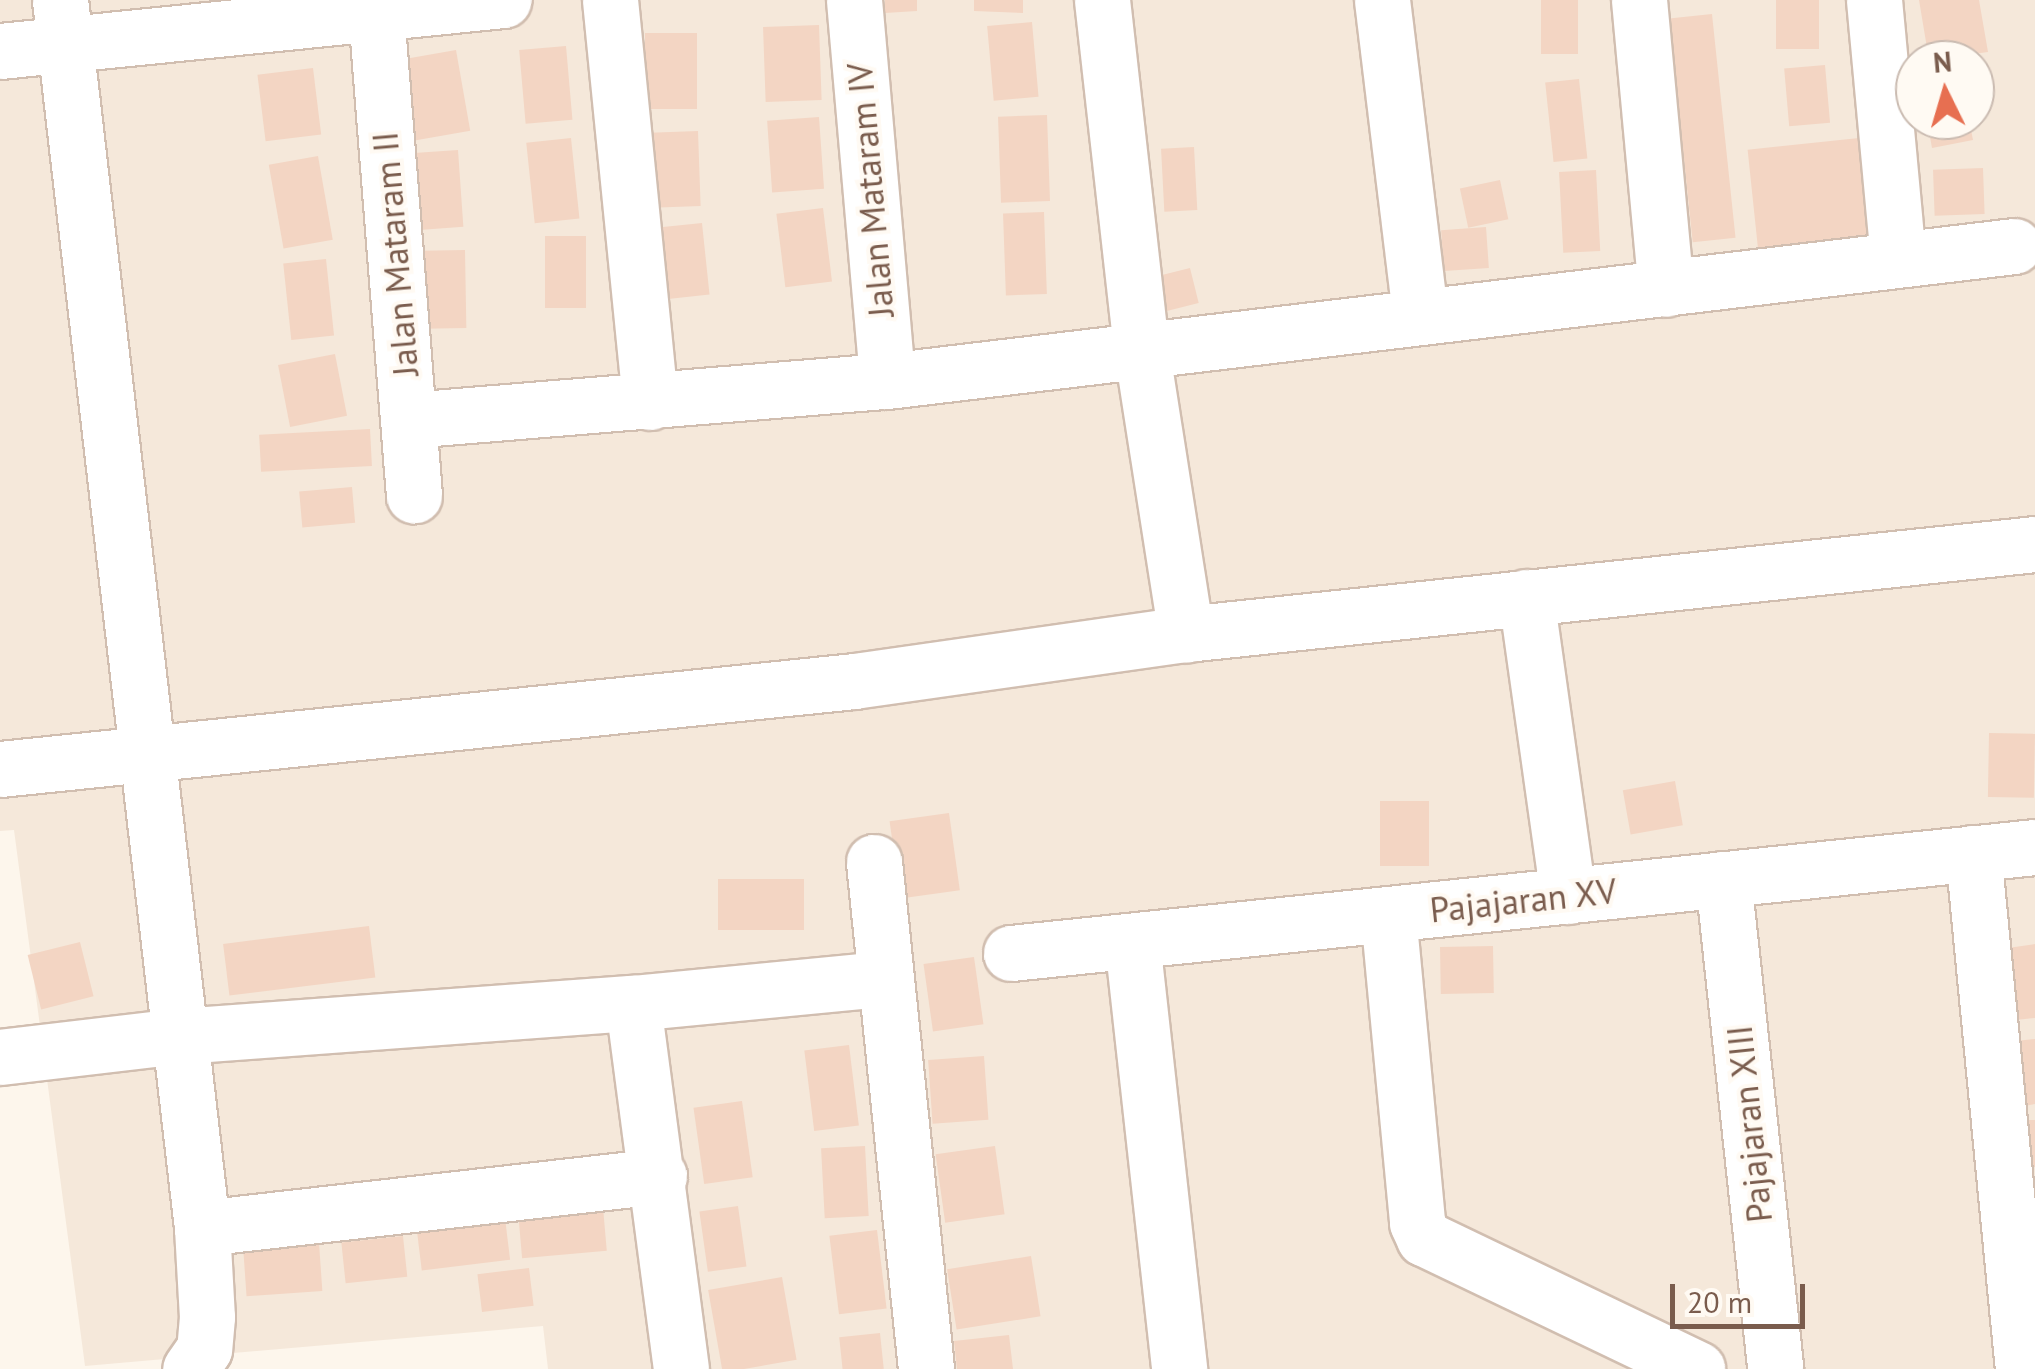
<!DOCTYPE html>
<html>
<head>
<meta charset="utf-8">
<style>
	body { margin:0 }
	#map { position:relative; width:2035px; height:1369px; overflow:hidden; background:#fdf6ec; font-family:"PT Sans",sans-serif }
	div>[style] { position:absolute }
	.residential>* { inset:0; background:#f5e8da }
	.building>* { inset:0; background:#f3d5c3; transform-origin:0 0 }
	.roads { filter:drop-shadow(2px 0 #d1beb0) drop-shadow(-2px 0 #d1beb0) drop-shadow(0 2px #d1beb0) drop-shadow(0 -2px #d1beb0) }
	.minor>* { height:55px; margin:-27.5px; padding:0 27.5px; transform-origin:27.5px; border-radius:27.5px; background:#fff }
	span { translate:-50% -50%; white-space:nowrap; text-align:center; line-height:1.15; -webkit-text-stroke:8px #fffaf3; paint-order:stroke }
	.street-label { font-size:35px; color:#7a5c4d }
	.north { position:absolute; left:1895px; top:40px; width:100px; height:100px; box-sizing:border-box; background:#fffaf3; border:2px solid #cabbb1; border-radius:50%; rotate:355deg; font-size:28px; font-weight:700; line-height:40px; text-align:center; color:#7a5c4d }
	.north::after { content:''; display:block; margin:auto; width:35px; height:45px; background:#e76f51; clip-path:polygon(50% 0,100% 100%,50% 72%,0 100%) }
	.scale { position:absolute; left:1670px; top:1284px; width:135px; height:45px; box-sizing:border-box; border:5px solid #7a5c4d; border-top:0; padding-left:12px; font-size:30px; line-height:35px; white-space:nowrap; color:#7a5c4d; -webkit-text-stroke:8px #fffaf3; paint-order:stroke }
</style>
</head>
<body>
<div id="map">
	<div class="residential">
		<div style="clip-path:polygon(evenodd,0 0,2035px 0,2035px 1369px,548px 1369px,543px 1326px,85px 1366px,14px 830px,0 831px,0 0,1915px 60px,1975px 60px,1975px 120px,1915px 120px,1915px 60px)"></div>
	</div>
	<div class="building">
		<div style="clip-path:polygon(885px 0,917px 0,917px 11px,885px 13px)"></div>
		<div style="clip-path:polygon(974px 0,1023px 0,1023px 13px,974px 11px)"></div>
		<div style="left:1541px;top:0;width:37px;height:54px"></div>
		<div style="left:1776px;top:0;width:43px;height:49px"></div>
		<div style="clip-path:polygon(1919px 0,1979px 0,1988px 52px,1929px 60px)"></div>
		<div style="left:1712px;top:14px;width:225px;height:43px;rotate:84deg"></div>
		<div style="left:1032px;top:22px;width:75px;height:45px;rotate:85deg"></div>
		<div style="left:819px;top:25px;width:75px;height:56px;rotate:88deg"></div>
		<div style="left:697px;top:33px;width:76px;height:52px;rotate:90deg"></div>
		<div style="left:566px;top:46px;width:74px;height:47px;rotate:85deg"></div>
		<div style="left:456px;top:50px;width:82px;height:55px;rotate:80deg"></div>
		<div style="left:1825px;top:65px;width:58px;height:41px;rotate:85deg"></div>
		<div style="left:313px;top:68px;width:67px;height:56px;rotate:83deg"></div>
		<div style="left:1579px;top:79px;width:80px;height:34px;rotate:84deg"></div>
		<div style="left:1047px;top:115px;width:86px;height:49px;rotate:88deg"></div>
		<div style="left:819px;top:117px;width:72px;height:52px;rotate:86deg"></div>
		<div style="clip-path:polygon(1927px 120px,1969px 120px,1973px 140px,1932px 148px)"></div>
		<div style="left:698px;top:131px;width:75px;height:48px;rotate:88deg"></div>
		<div style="left:571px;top:138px;width:81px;height:45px;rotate:84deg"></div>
		<div style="left:1859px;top:138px;width:101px;height:112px;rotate:84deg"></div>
		<div style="left:1194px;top:147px;width:63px;height:33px;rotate:87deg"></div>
		<div style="left:458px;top:150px;width:77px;height:44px;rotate:86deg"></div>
		<div style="left:318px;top:156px;width:85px;height:50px;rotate:80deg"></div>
		<div style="left:1983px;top:168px;width:46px;height:50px;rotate:88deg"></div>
		<div style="left:1596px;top:170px;width:81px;height:37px;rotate:87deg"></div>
		<div style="left:1500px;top:180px;width:40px;height:41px;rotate:78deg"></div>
		<div style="left:823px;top:208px;width:74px;height:47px;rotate:83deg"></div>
		<div style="left:1044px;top:212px;width:82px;height:41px;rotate:88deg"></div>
		<div style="left:702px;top:223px;width:72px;height:44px;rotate:84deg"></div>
		<div style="left:1486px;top:227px;width:41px;height:45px;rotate:86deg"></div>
		<div style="left:545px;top:236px;width:41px;height:72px"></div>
		<div style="left:465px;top:250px;width:78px;height:43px;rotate:89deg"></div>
		<div style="left:326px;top:259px;width:77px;height:43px;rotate:84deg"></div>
		<div style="left:1190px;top:268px;width:36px;height:35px;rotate:76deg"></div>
		<div style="left:335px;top:354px;width:63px;height:58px;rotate:79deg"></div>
		<div style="left:370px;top:429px;width:37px;height:111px;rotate:87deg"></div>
		<div style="left:352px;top:487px;width:36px;height:53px;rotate:85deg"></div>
		<div style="left:1989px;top:733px;width:46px;height:64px;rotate:1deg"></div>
		<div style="left:1675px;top:781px;width:45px;height:53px;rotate:80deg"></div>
		<div style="left:1380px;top:801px;width:49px;height:65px"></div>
		<div style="left:949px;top:813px;width:78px;height:60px;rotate:82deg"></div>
		<div style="left:718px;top:879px;width:86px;height:51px"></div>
		<div style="left:369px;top:926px;width:52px;height:147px;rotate:83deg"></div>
		<div style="left:80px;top:942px;width:56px;height:54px;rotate:76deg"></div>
		<div style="clip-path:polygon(2035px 944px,2035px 1018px,2016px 1020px,2008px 948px)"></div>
		<div style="left:1493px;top:946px;width:47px;height:53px;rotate:89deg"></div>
		<div style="left:974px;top:957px;width:68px;height:51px;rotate:82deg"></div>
		<div style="clip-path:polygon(2035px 1039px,2035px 1104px,2024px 1106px,2016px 1041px)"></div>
		<div style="left:849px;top:1045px;width:81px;height:45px;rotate:83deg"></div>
		<div style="left:984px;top:1056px;width:64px;height:56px;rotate:86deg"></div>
		<div style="left:742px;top:1101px;width:77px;height:49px;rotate:82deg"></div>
		<div style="left:2035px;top:1120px;width:47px;height:26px;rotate:90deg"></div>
		<div style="left:865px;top:1146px;width:70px;height:44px;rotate:87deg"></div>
		<div style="left:995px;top:1146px;width:69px;height:60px;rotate:82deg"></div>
		<div style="left:602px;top:1196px;width:55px;height:85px;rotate:85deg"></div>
		<div style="left:738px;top:1206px;width:61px;height:39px;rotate:82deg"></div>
		<div style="left:505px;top:1218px;width:42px;height:89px;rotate:83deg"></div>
		<div style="left:877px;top:1230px;width:79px;height:48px;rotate:83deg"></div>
		<div style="left:403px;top:1236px;width:41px;height:62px;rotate:84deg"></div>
		<div style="left:319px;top:1243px;width:48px;height:76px;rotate:86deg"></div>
		<div style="left:1031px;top:1256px;width:61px;height:85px;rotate:81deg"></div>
		<div style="left:529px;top:1268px;width:38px;height:52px;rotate:83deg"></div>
		<div style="left:782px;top:1277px;width:84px;height:75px;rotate:80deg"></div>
		<div style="left:880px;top:1333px;width:36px;height:41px;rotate:84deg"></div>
		<div style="clip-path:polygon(1009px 1335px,1013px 1369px,957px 1369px,954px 1341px)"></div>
	</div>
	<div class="roads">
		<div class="minor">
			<div style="left:60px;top:0;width:1236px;rotate:83.4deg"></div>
			<div style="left:202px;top:1228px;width:89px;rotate:86.8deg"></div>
			<div style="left:207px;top:1317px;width:32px;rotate:95deg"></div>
			<div style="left:204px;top:1349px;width:24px;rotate:125deg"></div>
			<div style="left:375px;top:0;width:497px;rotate:85.5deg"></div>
			<div style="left:610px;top:0;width:404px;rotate:84.3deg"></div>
			<div style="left:854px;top:0;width:382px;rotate:85deg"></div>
			<div style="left:1102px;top:0;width:349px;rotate:83.6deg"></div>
			<div style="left:1141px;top:347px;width:291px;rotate:81.1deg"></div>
			<div style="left:1382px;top:0;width:318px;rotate:83.1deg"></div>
			<div style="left:1639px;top:0;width:290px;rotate:84.7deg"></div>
			<div style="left:1874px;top:0;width:259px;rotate:84.7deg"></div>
			<div style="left:0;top:51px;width:506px;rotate:-5.79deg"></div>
			<div style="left:409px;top:420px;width:480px;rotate:-4.7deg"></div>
			<div style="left:887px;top:381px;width:1135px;rotate:-6.83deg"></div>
			<div style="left:1526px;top:597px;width:302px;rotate:82deg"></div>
			<div style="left:0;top:769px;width:859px;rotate:-5.88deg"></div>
			<div style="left:854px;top:681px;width:335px;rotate:-8.1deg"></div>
			<div style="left:1186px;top:634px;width:854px;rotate:-6.05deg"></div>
			<div style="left:1973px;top:853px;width:518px;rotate:84.47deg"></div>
			<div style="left:874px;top:862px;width:510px;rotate:84.14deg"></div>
			<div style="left:1723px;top:879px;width:493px;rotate:83.9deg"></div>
			<div style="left:1388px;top:914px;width:310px;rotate:84.6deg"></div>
			<div style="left:1417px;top:1223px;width:17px;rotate:65deg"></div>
			<div style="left:1424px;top:1238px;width:303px;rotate:25.6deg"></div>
			<div style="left:1132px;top:941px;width:431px;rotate:83.7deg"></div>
			<div style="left:1011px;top:953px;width:1029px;rotate:-5.91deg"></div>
			<div style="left:0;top:1057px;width:181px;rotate:-6.7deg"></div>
			<div style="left:180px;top:1036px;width:454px;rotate:-4.2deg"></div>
			<div style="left:202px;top:1228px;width:460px;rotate:-6.5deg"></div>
			<div style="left:681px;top:1369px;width:369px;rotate:-97.5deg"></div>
			<div style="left:633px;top:1003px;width:252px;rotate:-5.5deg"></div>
		</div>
	</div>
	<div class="street-label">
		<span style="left:870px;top:190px;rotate:-95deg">Jalan Mataram IV</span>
		<span style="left:395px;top:254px;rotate:-95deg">Jalan Mataram II</span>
		<span style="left:1523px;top:900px;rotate:-6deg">Pajajaran XV</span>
		<span style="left:1749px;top:1124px;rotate:-96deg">Pajajaran XIII</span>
	</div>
	<div class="north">N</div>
	<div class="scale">20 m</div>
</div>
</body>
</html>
